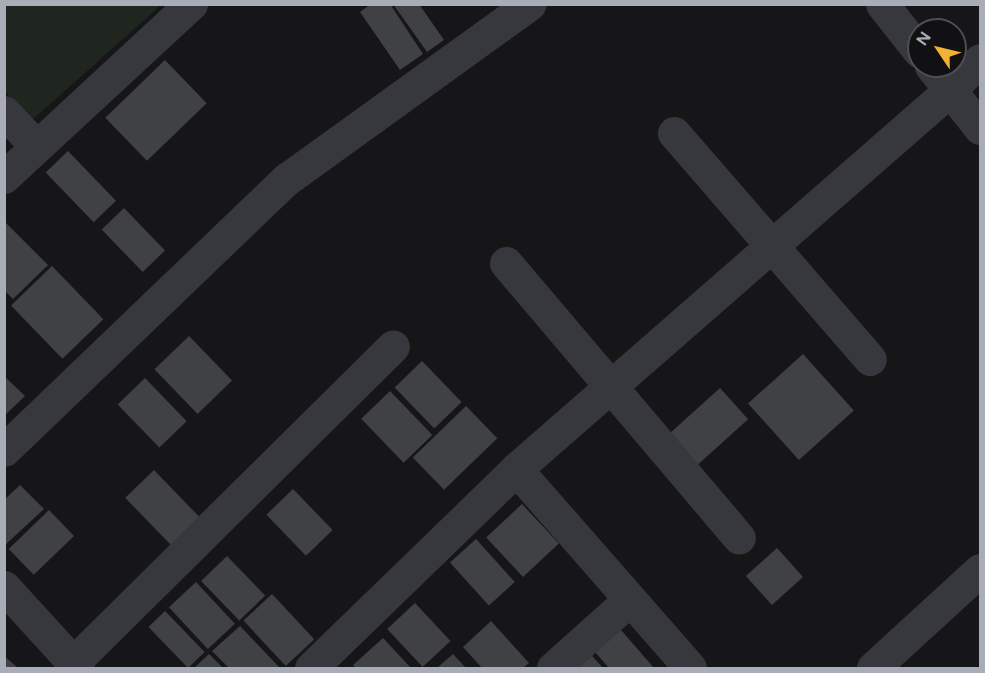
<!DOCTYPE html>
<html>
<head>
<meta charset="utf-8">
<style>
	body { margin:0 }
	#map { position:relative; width:985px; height:673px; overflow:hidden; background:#161618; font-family:Figtree,sans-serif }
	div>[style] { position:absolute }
	.green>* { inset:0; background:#1e261f }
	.building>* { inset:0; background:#404145; transform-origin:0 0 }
	.minor>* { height:33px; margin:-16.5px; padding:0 16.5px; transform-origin:16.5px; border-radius:16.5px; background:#37383d }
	span { translate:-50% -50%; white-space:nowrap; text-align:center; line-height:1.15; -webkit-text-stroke:4.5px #111113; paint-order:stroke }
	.frame { position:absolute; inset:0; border:6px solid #a8adb8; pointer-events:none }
	.north { position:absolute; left:907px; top:18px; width:60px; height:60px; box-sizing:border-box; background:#111113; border:2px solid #4d4f55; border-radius:50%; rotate:305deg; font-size:16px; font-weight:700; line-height:24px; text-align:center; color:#a8adb8 }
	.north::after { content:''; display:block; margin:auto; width:21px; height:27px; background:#f2b134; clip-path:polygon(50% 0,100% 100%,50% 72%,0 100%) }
</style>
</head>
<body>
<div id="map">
	<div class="green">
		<div style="clip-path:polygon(4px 5px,161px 5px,30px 122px,5px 91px)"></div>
	</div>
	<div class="building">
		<div style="clip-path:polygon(371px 4px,390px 4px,423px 54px,400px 70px,360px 12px)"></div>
		<div style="clip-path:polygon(393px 4px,419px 4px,444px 40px,427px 52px)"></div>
		<div style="left:165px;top:60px;width:60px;height:83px;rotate:46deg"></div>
		<div style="left:68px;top:151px;width:69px;height:31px;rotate:46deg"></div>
		<div style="left:124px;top:208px;width:59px;height:31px;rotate:46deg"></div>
		<div style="clip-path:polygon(4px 221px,48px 265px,13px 299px,4px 290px)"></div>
		<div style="left:52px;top:266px;width:74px;height:57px;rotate:46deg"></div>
		<div style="left:189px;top:336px;width:62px;height:48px;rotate:46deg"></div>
		<div style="left:803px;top:354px;width:76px;height:74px;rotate:48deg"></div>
		<div style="left:422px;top:361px;width:57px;height:38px;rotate:46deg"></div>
		<div style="clip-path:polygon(4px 376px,25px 396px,4px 416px)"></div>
		<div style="left:145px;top:378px;width:60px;height:38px;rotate:46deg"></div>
		<div style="left:720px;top:388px;width:42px;height:69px;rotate:48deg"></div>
		<div style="left:390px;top:391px;width:61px;height:40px;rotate:46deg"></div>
		<div style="left:466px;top:406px;width:45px;height:74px;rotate:46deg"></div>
		<div style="left:154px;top:470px;width:71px;height:40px;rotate:46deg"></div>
		<div style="clip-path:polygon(20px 485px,44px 509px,4px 546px,4px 500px)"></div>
		<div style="left:293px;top:489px;width:57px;height:37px;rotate:46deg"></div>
		<div style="left:522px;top:504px;width:54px;height:49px;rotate:47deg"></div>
		<div style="left:49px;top:510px;width:36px;height:56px;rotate:46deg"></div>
		<div style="left:476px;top:539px;width:58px;height:35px;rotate:48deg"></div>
		<div style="left:777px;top:548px;width:39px;height:42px;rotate:48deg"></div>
		<div style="left:227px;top:556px;width:55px;height:36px;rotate:46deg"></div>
		<div style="left:196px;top:582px;width:57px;height:37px;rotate:47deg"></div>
		<div style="left:272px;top:594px;width:62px;height:39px;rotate:47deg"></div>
		<div style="left:415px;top:603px;width:52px;height:38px;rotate:47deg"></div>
		<div style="left:165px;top:611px;width:57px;height:23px;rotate:46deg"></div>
		<div style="clip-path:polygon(491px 621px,529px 663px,523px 668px,482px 668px,463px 647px)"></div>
		<div style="clip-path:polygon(240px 626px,280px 668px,229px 668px,212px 651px)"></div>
		<div style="clip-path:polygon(621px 630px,654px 668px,609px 668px,595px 652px)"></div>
		<div style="clip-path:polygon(383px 638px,411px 668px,356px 668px,353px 665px)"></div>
		<div style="clip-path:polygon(209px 654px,223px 668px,194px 668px)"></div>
		<div style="clip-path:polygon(453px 654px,466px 668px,437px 668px)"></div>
		<div style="clip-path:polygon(4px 656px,18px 668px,4px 668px)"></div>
		<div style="clip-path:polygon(592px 656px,603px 668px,578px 668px)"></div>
	</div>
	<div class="minor">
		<div style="left:882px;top:4px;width:60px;rotate:51.8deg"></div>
		<div style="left:931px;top:66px;width:79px;rotate:51.7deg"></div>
		<div style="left:4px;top:112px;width:47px;rotate:46.7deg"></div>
		<div style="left:674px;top:133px;width:299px;rotate:49.1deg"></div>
		<div style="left:4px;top:177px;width:255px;rotate:-42.8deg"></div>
		<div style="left:506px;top:263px;width:360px;rotate:49.7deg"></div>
		<div style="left:4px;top:450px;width:392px;rotate:-43.8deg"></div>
		<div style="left:287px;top:179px;width:299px;rotate:-35.8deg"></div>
		<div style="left:516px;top:469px;width:264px;rotate:48.8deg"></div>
		<div style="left:4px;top:587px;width:110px;rotate:47.6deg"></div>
		<div style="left:73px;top:663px;width:450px;rotate:-44.7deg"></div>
		<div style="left:311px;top:668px;width:286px;rotate:-44.1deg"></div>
		<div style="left:516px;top:469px;width:576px;rotate:-41.13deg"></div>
		<div style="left:950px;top:90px;width:42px;rotate:-45deg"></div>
		<div style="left:553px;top:668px;width:102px;rotate:-41.8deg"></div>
		<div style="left:873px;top:668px;width:145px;rotate:-42.5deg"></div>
	</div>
	<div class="frame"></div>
	<div class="north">N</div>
</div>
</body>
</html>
